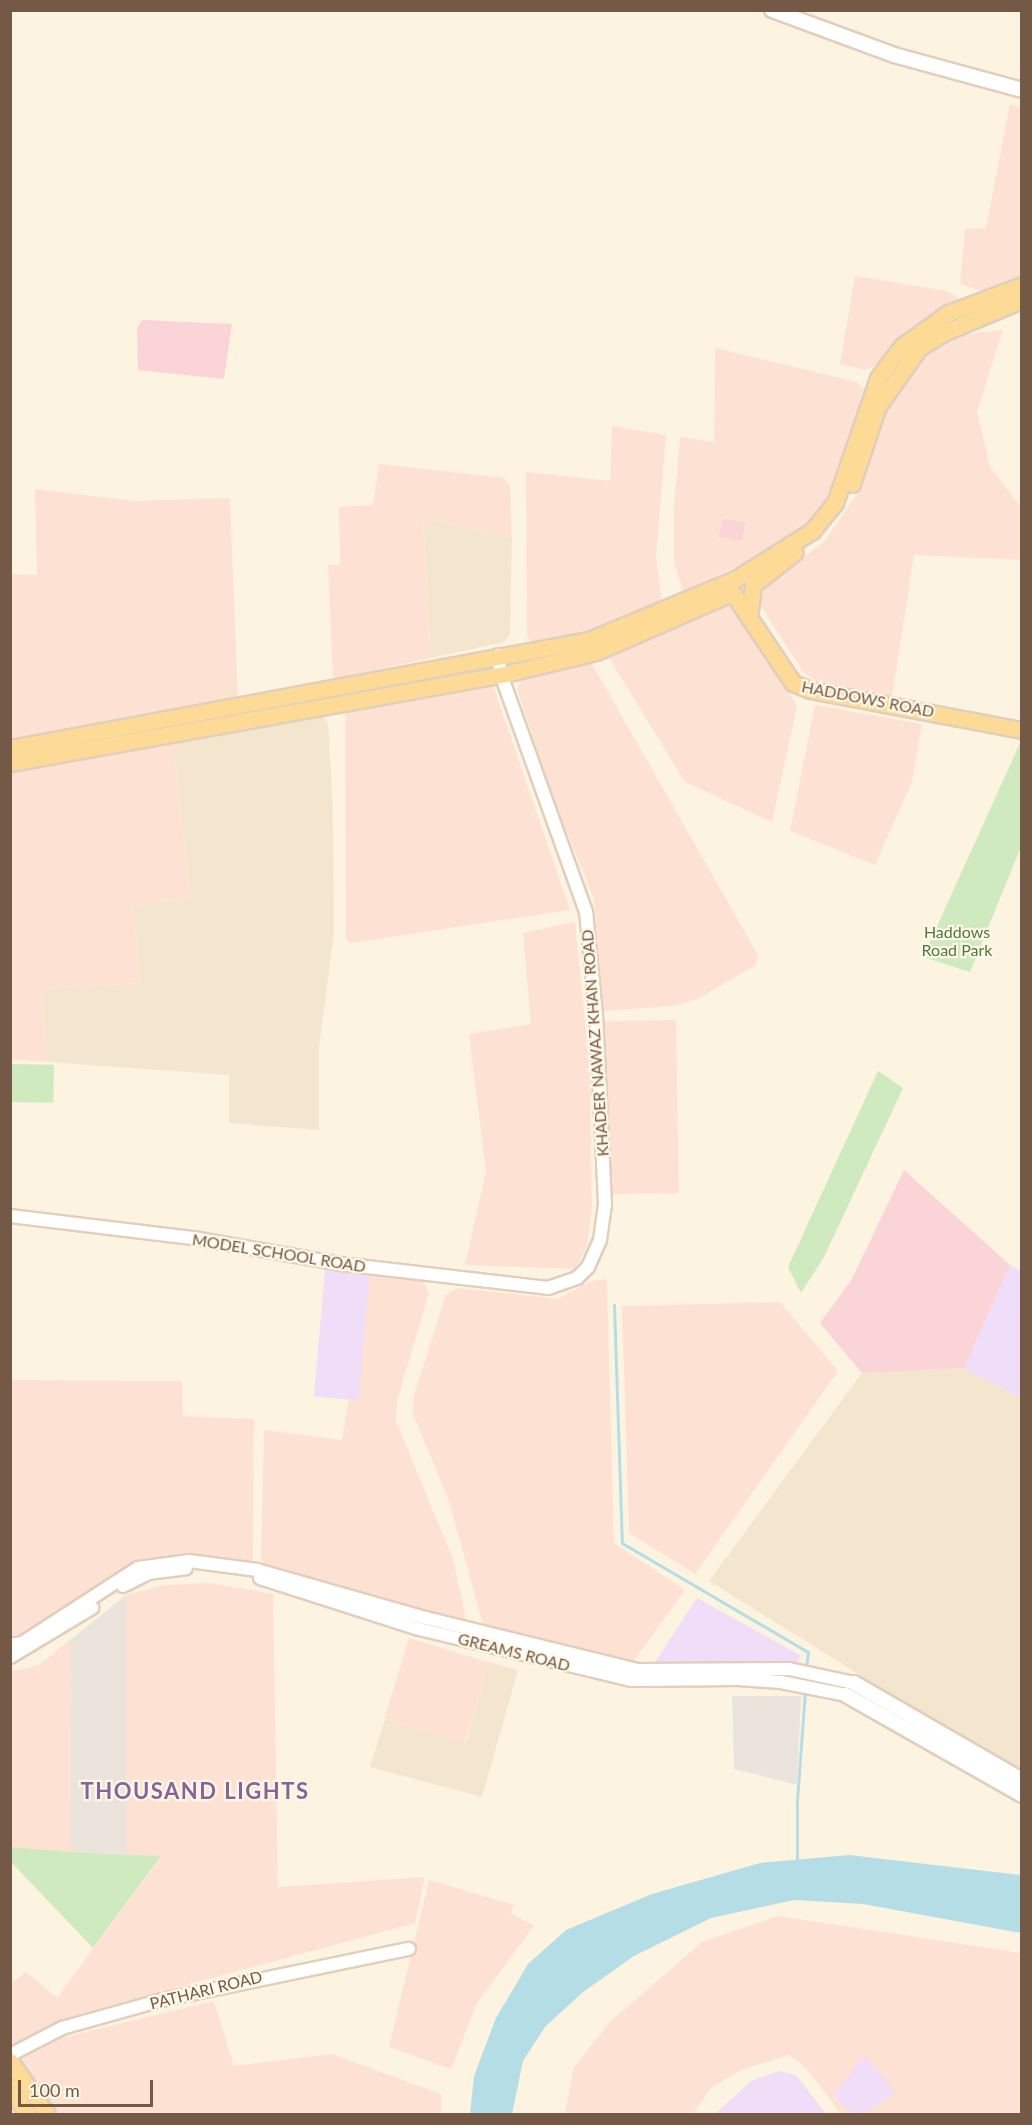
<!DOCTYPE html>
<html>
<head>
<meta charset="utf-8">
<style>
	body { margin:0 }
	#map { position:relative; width:1032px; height:2125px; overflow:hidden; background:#fdf3e1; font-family:Lato,sans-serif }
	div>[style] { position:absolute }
	.residential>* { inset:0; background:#f4e5cf }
	.commercial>* { inset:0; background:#fde2d4; transform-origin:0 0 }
	.industrial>* { inset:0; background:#ebe4dc }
	.education>* { inset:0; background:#f0def9; transform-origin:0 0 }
	.medical>* { inset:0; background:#fbd4d7 }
	.green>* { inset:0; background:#cfeabf; transform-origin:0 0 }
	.water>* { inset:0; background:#b5dde6 }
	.stream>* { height:3px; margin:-1.5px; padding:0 1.5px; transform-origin:1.5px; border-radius:1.5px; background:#b5dde6 }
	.roads { filter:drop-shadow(2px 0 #e1cfbd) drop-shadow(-2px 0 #e1cfbd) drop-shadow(0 2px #e1cfbd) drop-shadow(0 -2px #e1cfbd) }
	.tertiary>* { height:12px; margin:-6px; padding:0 6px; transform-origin:6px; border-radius:6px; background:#fff }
	.secondary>* { height:14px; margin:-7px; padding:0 7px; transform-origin:7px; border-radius:7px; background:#fff }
	.primary>* { height:15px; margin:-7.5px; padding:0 7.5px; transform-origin:7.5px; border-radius:7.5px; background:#fddb97 }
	span { translate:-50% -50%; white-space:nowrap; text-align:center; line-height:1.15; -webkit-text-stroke:4.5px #fff7e7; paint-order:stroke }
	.street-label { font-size:16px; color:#745947 }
	.park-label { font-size:16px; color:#4e7a3f }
	.district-label { font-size:22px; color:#886398; font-weight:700; letter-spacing:1.5px }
	.frame { position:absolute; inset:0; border:12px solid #745947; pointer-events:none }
	.scale { position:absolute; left:18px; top:2080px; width:135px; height:27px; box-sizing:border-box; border:3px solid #745947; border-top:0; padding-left:8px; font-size:18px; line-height:21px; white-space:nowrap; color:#745947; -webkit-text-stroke:4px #fff7e7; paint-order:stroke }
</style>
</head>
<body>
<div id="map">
	<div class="residential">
		<div style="clip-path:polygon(423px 518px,512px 538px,510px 635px,504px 642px,431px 658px)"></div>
		<div style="clip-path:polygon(323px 717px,328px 723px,333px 809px,334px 932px,319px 1047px,319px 1130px,229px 1123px,229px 1075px,48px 1062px,42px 989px,140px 983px,133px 905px,191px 898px,173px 742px)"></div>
		<div style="clip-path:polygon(964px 1368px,1021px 1398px,1021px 1775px,709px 1581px,862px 1373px)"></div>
		<div style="clip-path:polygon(489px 1662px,518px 1670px,482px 1797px,370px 1767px,385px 1719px,466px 1742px)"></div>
	</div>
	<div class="commercial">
		<div style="clip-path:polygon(1010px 104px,1021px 108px,1021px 278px,985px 292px,960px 284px,965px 229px,986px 228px)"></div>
		<div style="clip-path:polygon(855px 276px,947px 291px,957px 297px,954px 305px,933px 312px,880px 363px,866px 370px,840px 364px)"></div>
		<div style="clip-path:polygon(1003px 330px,977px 412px,990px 467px,1021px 507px,1021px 560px,914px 555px,892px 697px,819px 683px,804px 673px,759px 603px,763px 588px,824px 542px,859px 491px,881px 431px,893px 377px,921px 338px)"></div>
		<div style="clip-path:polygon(715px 348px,857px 382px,864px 389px,828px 497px,809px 525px,758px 557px,683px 591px,674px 562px,674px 507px,680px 437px,714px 442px)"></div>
		<div style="clip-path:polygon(612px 426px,666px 435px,656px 557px,662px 601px,590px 634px,533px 645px,527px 635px,526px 472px,610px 481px)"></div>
		<div style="clip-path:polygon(379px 464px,504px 478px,510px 485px,512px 538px,423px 518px,431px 658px,333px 679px,328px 565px,340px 565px,339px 507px,373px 505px)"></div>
		<div style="clip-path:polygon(35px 489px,134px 501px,230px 498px,238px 700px,11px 742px,11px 574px,37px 575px)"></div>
		<div style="clip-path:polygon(725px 604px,740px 612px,797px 706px,772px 822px,685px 782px,608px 656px)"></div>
		<div style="clip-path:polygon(583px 661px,591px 662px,758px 955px,756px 965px,697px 999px,673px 1006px,603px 1011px,594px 899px,552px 795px,517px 689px,521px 680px)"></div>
		<div style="clip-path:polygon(493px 685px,570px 910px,351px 943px,346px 938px,345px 710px)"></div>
		<div style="clip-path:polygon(815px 705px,922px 724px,912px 782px,875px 865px,790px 831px)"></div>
		<div style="clip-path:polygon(173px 742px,191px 898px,133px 905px,140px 983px,42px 989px,48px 1062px,11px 1059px,11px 770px)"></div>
		<div style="clip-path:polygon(575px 922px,590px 1070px,592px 1208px,587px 1246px,575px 1269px,465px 1265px,486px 1172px,469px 1034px,531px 1024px,523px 933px)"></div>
		<div style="left:676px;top:1020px;width:173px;height:72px;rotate:89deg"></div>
		<div style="clip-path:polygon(370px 1274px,424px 1281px,429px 1293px,397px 1401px,396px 1421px,453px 1559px,467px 1623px,465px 1633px,271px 1575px,261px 1558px,264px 1430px,342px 1440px)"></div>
		<div style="clip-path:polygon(607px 1279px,614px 1543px,685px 1590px,633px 1662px,620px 1667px,491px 1640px,485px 1632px,449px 1501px,413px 1414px,414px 1395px,446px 1295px,457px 1288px,558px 1299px,591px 1281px)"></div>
		<div style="clip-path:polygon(780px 1302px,838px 1371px,695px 1574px,629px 1533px,622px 1306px)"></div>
		<div style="clip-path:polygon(10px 1380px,182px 1381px,183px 1416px,254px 1419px,253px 1569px,143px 1564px,11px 1649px)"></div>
		<div style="clip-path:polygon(208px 1583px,273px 1594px,278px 1887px,425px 1877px,415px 1923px,76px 2015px,18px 2044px,11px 2043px,11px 1984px,26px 1972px,57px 1998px,161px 1857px,126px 1854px,126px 1595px,164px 1585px)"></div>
		<div style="left:409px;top:1638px;width:84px;height:84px;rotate:17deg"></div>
		<div style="clip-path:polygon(70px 1640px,71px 1852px,11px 1847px,10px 1672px,39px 1665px)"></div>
		<div style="clip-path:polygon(429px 1880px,514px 1905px,511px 1913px,534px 1926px,477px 2003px,451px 2069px,389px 2047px)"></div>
		<div style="clip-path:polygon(778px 1916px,1021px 1953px,1021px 2114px,841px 2114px,807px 2069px,789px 2055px,741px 2070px,711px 2088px,693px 2114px,565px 2114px,574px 2067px,611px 2021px,702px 1942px)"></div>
		<div style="clip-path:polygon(214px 2001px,234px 2066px,332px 2054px,441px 2094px,441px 2114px,56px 2114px,21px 2060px,44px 2042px)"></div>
	</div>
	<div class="industrial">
		<div style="clip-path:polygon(126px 1595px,126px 1854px,71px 1852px,70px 1640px)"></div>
		<div style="clip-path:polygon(732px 1696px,801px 1696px,797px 1785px,734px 1769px)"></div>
	</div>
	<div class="education">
		<div style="clip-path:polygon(1010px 1265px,1021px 1271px,1021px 1398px,964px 1368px)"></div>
		<div style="left:325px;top:1270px;width:45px;height:127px;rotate:5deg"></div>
		<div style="clip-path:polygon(697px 1598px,800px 1655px,798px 1667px,651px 1668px)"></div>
		<div style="clip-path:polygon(865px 2055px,896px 2093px,862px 2114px,853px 2114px,833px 2095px)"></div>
		<div style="clip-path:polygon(779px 2071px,796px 2075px,826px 2114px,716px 2113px,751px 2081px)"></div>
	</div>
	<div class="medical">
		<div style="clip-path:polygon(142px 320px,232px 324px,224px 379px,138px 370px,137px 328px)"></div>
		<div style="clip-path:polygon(724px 519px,745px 522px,742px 541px,718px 537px)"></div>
		<div style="clip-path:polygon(904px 1170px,1010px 1265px,964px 1368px,862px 1373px,820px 1323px,852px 1279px)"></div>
	</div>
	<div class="green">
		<div style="clip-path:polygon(1021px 741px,1021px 847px,970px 972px,923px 957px)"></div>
		<div style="left:11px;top:1064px;width:43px;height:38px;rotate:1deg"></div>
		<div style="clip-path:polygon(878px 1071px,903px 1088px,824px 1257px,801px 1293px,788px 1267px)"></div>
		<div style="clip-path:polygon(11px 1847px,71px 1852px,161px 1856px,93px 1948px,11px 1862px)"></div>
	</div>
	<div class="water">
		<div style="clip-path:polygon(849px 1855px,1021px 1875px,1021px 1933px,863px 1904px,794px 1900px,711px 1918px,634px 1956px,583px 1992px,545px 2027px,523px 2061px,512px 2114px,470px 2114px,474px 2076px,496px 2018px,528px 1964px,566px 1930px,652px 1894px,760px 1863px)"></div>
	</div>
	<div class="stream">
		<div style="left:614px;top:1305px;width:238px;rotate:88.1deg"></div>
		<div style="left:622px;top:1543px;width:216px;rotate:30.4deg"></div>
		<div style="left:808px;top:1652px;width:16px;rotate:97deg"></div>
		<div style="left:797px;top:1863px;width:63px;rotate:-90deg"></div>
		<div style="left:797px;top:1800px;width:110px;rotate:-85.8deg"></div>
	</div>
	<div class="roads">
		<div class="tertiary">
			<div style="left:10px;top:1216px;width:190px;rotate:6.9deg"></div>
			<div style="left:199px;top:1239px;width:144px;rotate:10deg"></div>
			<div style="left:341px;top:1264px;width:208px;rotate:6.6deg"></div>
			<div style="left:548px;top:1288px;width:31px;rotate:-19deg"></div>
			<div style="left:577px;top:1278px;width:16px;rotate:-45deg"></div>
			<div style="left:588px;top:1267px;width:30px;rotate:-66deg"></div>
			<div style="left:600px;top:1240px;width:36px;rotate:-82deg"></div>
			<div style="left:605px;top:1204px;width:189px;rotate:-92.7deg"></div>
			<div style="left:596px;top:1015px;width:103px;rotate:-95.5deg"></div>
			<div style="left:586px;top:912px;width:252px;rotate:-109.7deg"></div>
			<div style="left:501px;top:675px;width:20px;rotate:-99deg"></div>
			<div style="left:260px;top:1578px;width:167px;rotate:17.8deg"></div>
			<div style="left:419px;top:1629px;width:218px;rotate:13.5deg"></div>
			<div style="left:631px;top:1680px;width:107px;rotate:-0.5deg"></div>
			<div style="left:738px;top:1679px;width:43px;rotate:4deg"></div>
			<div style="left:781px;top:1682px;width:66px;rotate:11.3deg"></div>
			<div style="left:123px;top:1586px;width:28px;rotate:-27deg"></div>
			<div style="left:148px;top:1573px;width:38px;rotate:-7deg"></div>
			<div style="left:10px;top:1645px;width:12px;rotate:-9deg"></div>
			<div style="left:22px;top:1643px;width:138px;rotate:-32.9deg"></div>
			<div style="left:138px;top:1568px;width:51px;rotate:-7.8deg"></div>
			<div style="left:189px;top:1561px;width:69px;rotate:7.5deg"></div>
			<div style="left:257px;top:1570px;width:176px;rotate:15.9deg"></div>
			<div style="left:426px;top:1618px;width:218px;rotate:13.8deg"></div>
			<div style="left:638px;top:1670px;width:151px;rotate:-0.4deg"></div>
			<div style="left:789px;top:1669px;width:66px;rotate:12.2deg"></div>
			<div style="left:10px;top:1657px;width:96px;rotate:-30.9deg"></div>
			<div style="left:10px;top:2055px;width:59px;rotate:-27.4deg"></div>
			<div style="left:62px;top:2028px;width:104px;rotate:-15.6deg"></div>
			<div style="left:162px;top:2000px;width:252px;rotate:-11.7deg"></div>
		</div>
		<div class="secondary">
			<div style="left:772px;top:10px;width:130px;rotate:20.2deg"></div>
			<div style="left:894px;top:55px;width:133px;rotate:15.3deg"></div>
			<div style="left:854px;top:1683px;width:194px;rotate:30deg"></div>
			<div style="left:846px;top:1695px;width:202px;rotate:29.6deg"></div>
		</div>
		<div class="primary">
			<div style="left:852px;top:484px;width:82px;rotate:-71.6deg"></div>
			<div style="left:878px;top:406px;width:71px;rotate:-54.7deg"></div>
			<div style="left:919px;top:348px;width:28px;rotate:-32deg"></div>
			<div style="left:943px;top:333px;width:86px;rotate:-22.7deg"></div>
			<div style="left:728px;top:586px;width:117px;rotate:56.2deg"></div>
			<div style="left:793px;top:683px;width:18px;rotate:22deg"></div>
			<div style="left:810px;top:690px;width:216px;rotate:10.7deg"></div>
			<div style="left:749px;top:618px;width:33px;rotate:-83deg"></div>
			<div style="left:753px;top:585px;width:53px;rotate:-38.2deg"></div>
			<div style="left:10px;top:748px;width:589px;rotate:-10.57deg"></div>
			<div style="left:589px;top:640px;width:160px;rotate:-22.7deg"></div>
			<div style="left:737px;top:578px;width:89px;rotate:-32.1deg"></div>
			<div style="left:812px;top:531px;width:36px;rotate:-51deg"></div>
			<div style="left:835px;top:503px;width:132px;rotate:-71deg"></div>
			<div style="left:878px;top:378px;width:40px;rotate:-53deg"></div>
			<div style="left:902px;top:346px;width:57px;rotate:-35.7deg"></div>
			<div style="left:948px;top:313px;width:79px;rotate:-20.7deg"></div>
			<div style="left:10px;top:763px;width:499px;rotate:-10.2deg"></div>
			<div style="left:501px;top:675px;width:98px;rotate:-13.6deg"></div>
			<div style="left:596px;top:652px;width:148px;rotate:-23.5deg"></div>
			<div style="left:10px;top:2061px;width:65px;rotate:55.1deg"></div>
			<div style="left:10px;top:2087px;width:32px;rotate:58deg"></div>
		</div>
	</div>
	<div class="street-label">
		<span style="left:868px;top:699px;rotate:11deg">HADDOWS ROAD</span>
		<span style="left:595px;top:1043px;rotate:-94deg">KHADER NAWAZ KHAN ROAD</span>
		<span style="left:279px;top:1253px;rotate:9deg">MODEL SCHOOL ROAD</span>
		<span style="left:514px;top:1652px;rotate:14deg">GREAMS ROAD</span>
		<span style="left:206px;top:1990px;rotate:-14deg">PATHARI ROAD</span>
	</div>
	<div class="park-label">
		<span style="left:957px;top:941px">Haddows<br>Road Park</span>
	</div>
	<div class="district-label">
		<span style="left:195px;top:1791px">THOUSAND LIGHTS</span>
	</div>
	<div class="frame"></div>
	<div class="scale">100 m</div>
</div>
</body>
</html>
